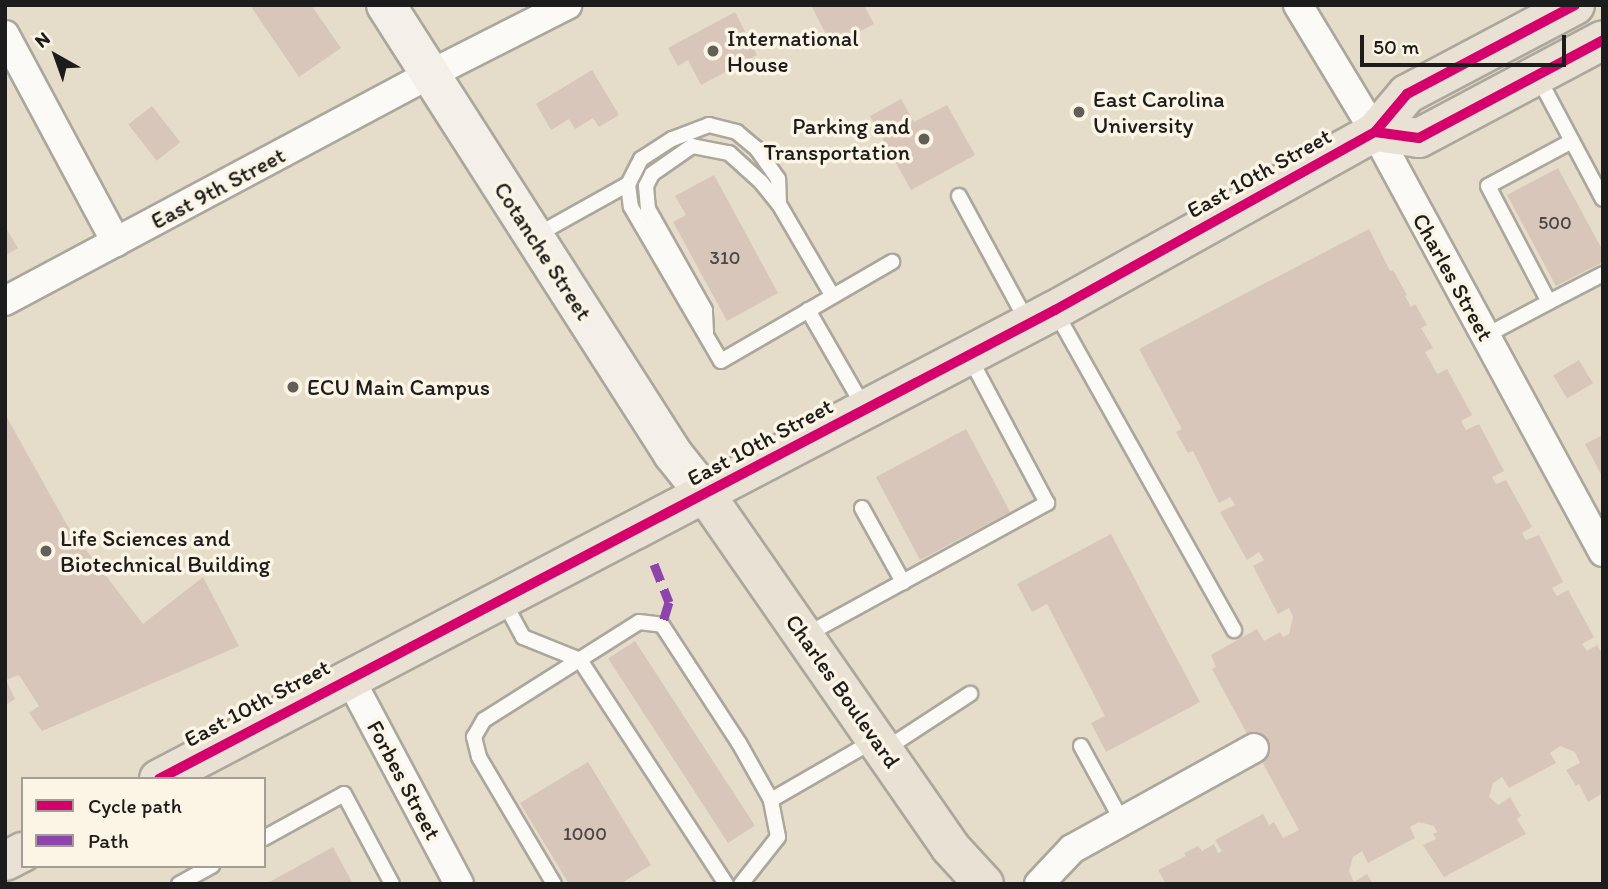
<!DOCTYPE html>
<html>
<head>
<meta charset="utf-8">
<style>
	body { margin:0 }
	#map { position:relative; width:1608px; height:889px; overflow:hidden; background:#e5dcca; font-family:Itim,sans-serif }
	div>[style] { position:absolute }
	.building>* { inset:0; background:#d9c6ba; transform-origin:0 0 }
	.roads { filter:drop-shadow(2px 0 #aca79c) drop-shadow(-2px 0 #aca79c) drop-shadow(0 2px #aca79c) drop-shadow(0 -2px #aca79c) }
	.lane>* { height:14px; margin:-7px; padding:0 7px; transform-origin:7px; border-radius:7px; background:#fbfaf7 }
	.street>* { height:28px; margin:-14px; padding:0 14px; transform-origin:14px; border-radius:14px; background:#fbfaf7 }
	.secondary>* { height:38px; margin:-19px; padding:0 19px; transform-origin:19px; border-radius:19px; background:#f4f0e9 }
	.primary>* { height:38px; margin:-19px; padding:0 19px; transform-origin:19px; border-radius:19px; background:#eae1d5 }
	.quiet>* { height:9px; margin-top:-4.5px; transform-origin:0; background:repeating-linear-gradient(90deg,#8e44ad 0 18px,transparent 0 27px) }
	.cycleway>* { height:10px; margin:-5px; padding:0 5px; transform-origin:5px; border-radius:5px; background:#d6006c }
	.dots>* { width:19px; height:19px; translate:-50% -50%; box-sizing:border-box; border:4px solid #fcf5e5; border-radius:50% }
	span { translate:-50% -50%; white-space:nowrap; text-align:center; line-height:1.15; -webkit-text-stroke:7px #fcf5e5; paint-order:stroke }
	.number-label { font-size:19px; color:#4b4644 }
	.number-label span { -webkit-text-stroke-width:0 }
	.poi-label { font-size:23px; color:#1c1c1c }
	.left { translate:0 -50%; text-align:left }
	.right { translate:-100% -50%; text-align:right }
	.street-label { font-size:23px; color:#1c1c1c }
	.frame { position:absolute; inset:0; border:7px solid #1c1c1c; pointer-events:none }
	.legend { position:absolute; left:21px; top:777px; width:245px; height:91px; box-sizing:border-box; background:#fcf5e5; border:2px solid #a29e95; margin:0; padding:9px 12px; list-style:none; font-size:21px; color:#1c1c1c }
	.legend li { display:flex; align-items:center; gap:14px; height:35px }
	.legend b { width:35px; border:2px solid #a29e95 }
	.north { position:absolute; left:21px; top:21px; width:70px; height:70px; -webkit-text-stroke:5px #fcf5e5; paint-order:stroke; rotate:320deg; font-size:19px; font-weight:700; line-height:28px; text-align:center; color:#1c1c1c }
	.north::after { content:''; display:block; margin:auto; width:24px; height:32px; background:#1c1c1c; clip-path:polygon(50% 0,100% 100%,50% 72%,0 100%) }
	.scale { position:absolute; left:1360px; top:35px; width:206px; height:32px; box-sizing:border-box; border:4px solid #1c1c1c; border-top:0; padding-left:9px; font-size:21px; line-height:24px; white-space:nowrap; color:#1c1c1c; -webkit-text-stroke:5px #fcf5e5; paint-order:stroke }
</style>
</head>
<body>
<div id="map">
	<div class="building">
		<div style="clip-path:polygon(250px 5px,311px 5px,341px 48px,299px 77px)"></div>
		<div style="clip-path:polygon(815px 5px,864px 5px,874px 24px,832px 46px,812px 7px)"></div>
		<div style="clip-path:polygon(735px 12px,757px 55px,701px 85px,688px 60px,678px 66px,668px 48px)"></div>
		<div style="clip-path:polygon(592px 70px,619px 115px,599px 127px,593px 118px,575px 129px,569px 119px,551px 130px,536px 104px)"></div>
		<div style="clip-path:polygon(901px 99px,914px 122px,947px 105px,975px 155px,911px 190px,870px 116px)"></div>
		<div style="left:152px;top:106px;width:46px;height:30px;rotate:52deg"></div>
		<div style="clip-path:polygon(1558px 168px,1603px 251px,1603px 262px,1556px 286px,1507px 195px)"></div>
		<div style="clip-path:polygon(714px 175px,778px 293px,727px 321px,673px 222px,686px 215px,675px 196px)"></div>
		<div style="clip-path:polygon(5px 227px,18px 248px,5px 256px)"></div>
		<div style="clip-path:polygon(1369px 229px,1390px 271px,1393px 270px,1407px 295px,1405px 296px,1411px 307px,1415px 304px,1427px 325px,1421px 328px,1433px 348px,1425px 352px,1437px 374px,1447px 369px,1472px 415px,1461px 421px,1466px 430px,1479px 424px,1504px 471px,1492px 477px,1496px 484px,1506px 480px,1532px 527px,1522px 533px,1526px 540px,1539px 535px,1563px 582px,1552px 588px,1557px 596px,1568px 590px,1594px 637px,1582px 644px,1587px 651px,1597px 645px,1603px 655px,1603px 793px,1588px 802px,1579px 784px,1576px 786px,1566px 770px,1580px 763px,1575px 752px,1560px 746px,1550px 753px,1556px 763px,1509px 788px,1502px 777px,1493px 783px,1489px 797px,1498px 805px,1510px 797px,1521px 816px,1517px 819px,1526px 834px,1444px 877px,1423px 845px,1436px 839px,1433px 834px,1437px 832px,1434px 826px,1419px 822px,1410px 827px,1415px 838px,1368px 863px,1362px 851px,1353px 857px,1349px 871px,1354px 882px,1367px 874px,1373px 884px,1166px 884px,1158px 870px,1186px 856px,1184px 853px,1198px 846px,1202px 851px,1214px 844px,1218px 853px,1222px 851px,1215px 840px,1263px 814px,1269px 825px,1274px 822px,1283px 838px,1299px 830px,1212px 669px,1216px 667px,1211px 655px,1257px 629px,1264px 641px,1280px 632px,1283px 637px,1289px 634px,1293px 617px,1289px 608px,1278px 614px,1253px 566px,1264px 560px,1259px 552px,1247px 560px,1220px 512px,1235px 505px,1230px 497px,1219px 503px,1193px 451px,1188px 453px,1176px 432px,1182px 429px,1139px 349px)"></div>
		<div style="left:1579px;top:360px;width:27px;height:30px;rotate:59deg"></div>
		<div style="clip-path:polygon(5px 414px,67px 525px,143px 624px,203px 577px,239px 646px,42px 731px,29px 713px,39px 706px,19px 675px,6px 680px,15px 699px,7px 704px,5px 701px)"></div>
		<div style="left:966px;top:429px;width:94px;height:102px;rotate:62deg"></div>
		<div style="clip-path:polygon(1603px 435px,1603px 478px,1585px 444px)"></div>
		<div style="clip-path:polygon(1111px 534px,1200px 702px,1106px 752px,1091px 723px,1105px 716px,1047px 604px,1032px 612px,1017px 584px)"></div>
		<div style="left:635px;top:641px;width:220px;height:32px;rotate:57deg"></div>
		<div style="clip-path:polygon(588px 762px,651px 865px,620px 884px,569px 884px,520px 803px)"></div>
		<div style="clip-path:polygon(333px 847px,353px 884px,266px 884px)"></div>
	</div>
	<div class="roads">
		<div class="lane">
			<div style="left:1538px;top:77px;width:138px;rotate:62deg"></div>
			<div style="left:1572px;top:141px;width:95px;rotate:151.8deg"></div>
			<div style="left:1488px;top:186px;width:131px;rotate:62.3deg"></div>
			<div style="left:1549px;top:302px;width:61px;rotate:-27.4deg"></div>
			<div style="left:959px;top:196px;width:142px;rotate:61.5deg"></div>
			<div style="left:779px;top:204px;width:25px;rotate:-92deg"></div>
			<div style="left:778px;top:179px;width:37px;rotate:-125deg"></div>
			<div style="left:757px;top:149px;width:26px;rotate:-140deg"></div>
			<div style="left:737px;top:132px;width:29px;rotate:-166deg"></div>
			<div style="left:709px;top:125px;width:40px;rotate:159deg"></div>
			<div style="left:672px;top:139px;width:37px;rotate:147deg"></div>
			<div style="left:641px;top:159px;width:28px;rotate:117deg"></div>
			<div style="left:628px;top:184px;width:23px;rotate:83deg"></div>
			<div style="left:631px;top:207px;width:178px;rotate:59.7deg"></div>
			<div style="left:721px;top:361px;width:198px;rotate:-30.1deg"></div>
			<div style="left:535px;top:236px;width:107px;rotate:-29.2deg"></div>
			<div style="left:808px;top:310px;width:114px;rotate:60.1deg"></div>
			<div style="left:1055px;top:311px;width:366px;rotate:60.7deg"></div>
			<div style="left:706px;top:332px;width:22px;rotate:-93deg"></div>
			<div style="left:705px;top:310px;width:116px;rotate:-119.4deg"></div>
			<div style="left:648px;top:209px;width:23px;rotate:-95deg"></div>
			<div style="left:646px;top:186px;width:13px;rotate:-63deg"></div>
			<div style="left:652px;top:174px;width:49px;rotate:-35deg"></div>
			<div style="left:692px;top:146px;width:38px;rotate:11deg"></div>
			<div style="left:729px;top:153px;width:43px;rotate:42.2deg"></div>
			<div style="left:761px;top:182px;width:28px;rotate:51deg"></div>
			<div style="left:779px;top:204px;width:105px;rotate:59.8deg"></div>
			<div style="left:1485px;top:336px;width:72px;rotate:-28deg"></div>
			<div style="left:862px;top:508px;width:85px;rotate:61deg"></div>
			<div style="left:503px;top:600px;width:42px;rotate:61.6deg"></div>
			<div style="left:523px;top:637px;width:61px;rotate:22deg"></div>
			<div style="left:580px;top:660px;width:267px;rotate:56.9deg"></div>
			<div style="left:806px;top:635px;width:275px;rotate:-28.7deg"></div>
			<div style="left:1047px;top:503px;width:166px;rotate:-118deg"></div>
			<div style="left:1081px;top:746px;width:85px;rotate:61.3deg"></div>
			<div style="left:884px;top:750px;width:103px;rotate:-33.1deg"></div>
			<div style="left:264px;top:838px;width:91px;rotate:-28.8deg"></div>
			<div style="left:344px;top:794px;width:102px;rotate:61.9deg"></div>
			<div style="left:179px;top:884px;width:38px;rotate:-29deg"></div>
			<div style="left:554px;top:884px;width:147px;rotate:-120.6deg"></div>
			<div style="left:479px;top:757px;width:21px;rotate:-104deg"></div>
			<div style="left:474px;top:737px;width:20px;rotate:-60deg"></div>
			<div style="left:484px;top:720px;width:183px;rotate:-32.3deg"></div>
			<div style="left:639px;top:622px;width:23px;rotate:7deg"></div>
			<div style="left:662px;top:625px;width:141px;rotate:56.9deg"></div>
			<div style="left:739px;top:743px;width:65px;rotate:60.7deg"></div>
			<div style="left:741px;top:884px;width:60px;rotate:-51.8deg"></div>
			<div style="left:778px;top:837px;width:38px;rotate:-101deg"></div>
			<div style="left:771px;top:800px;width:120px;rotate:-30deg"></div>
		</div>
		<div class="street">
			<div style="left:1298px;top:5px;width:149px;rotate:58.8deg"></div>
			<div style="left:1375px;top:132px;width:478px;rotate:61.5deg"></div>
			<div style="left:5px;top:35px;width:235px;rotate:61.8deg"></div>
			<div style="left:5px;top:301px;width:483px;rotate:-28.1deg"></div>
			<div style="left:431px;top:74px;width:153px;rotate:-26.9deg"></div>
			<div style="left:349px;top:677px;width:234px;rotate:62deg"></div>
			<div style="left:1039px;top:884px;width:48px;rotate:-46.7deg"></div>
			<div style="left:1072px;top:849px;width:208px;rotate:-29deg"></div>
		</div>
		<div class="secondary">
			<div style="left:386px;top:5px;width:533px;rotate:57.41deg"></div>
			<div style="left:673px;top:454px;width:51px;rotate:51.3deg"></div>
		</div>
		<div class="primary">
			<div style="left:1375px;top:132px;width:44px;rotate:7.8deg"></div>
			<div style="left:1419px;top:138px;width:208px;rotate:-28deg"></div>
			<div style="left:705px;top:494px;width:430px;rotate:55.2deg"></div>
			<div style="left:950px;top:847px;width:50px;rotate:47.4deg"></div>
			<div style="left:159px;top:779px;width:1011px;rotate:-27.63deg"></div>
			<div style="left:1055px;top:310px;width:366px;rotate:-29.1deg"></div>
			<div style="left:1375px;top:132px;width:50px;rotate:-49.9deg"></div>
			<div style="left:1407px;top:94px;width:190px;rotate:-27.9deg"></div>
			<div style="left:5px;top:861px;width:20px;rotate:-27deg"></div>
		</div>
	</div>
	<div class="quiet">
		<div style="left:654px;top:564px;width:41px;rotate:68.5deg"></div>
		<div style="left:669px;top:602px;width:24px;rotate:107deg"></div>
	</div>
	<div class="cycleway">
		<div style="left:1375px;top:132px;width:44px;rotate:7.8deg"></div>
		<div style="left:1419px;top:138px;width:208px;rotate:-28deg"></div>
		<div style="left:159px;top:779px;width:1011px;rotate:-27.63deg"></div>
		<div style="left:1055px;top:310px;width:366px;rotate:-29.1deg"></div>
		<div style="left:1375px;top:132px;width:50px;rotate:-49.9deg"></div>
		<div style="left:1407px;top:94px;width:190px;rotate:-27.9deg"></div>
	</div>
	<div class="dots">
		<div style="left:713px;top:51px;background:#625f59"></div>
		<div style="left:1079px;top:112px;background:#625f59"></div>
		<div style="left:924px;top:139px;background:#625f59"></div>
		<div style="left:293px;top:387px;background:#625f59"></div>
		<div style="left:46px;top:551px;background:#625f59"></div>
	</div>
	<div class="number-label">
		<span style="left:1555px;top:223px">500</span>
		<span style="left:725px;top:258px">310</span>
		<span style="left:585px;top:834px">1000</span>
	</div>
	<div class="poi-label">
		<span class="left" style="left:727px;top:51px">International<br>House</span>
		<span class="left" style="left:1093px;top:112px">East Carolina<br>University</span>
		<span class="right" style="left:910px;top:139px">Parking and<br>Transportation</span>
		<span class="left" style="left:307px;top:387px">ECU Main Campus</span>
		<span class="left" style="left:60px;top:551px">Life Sciences and<br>Biotechnical Building</span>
	</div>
	<div class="street-label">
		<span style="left:1259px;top:173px;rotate:-29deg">East 10th Street</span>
		<span style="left:218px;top:188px;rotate:-28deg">East 9th Street</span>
		<span style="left:543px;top:251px;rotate:57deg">Cotanche Street</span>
		<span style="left:1453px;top:277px;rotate:61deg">Charles Street</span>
		<span style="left:760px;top:442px;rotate:-28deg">East 10th Street</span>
		<span style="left:843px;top:691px;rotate:55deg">Charles Boulevard</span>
		<span style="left:257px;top:703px;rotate:-28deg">East 10th Street</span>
		<span style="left:404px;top:780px;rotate:62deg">Forbes Street</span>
	</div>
	<div class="frame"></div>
	<ul class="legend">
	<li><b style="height:9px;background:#d6006c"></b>Cycle path</li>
	<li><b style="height:9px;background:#8e44ad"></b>Path</li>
	</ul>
	<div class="north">N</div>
	<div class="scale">50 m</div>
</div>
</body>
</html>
